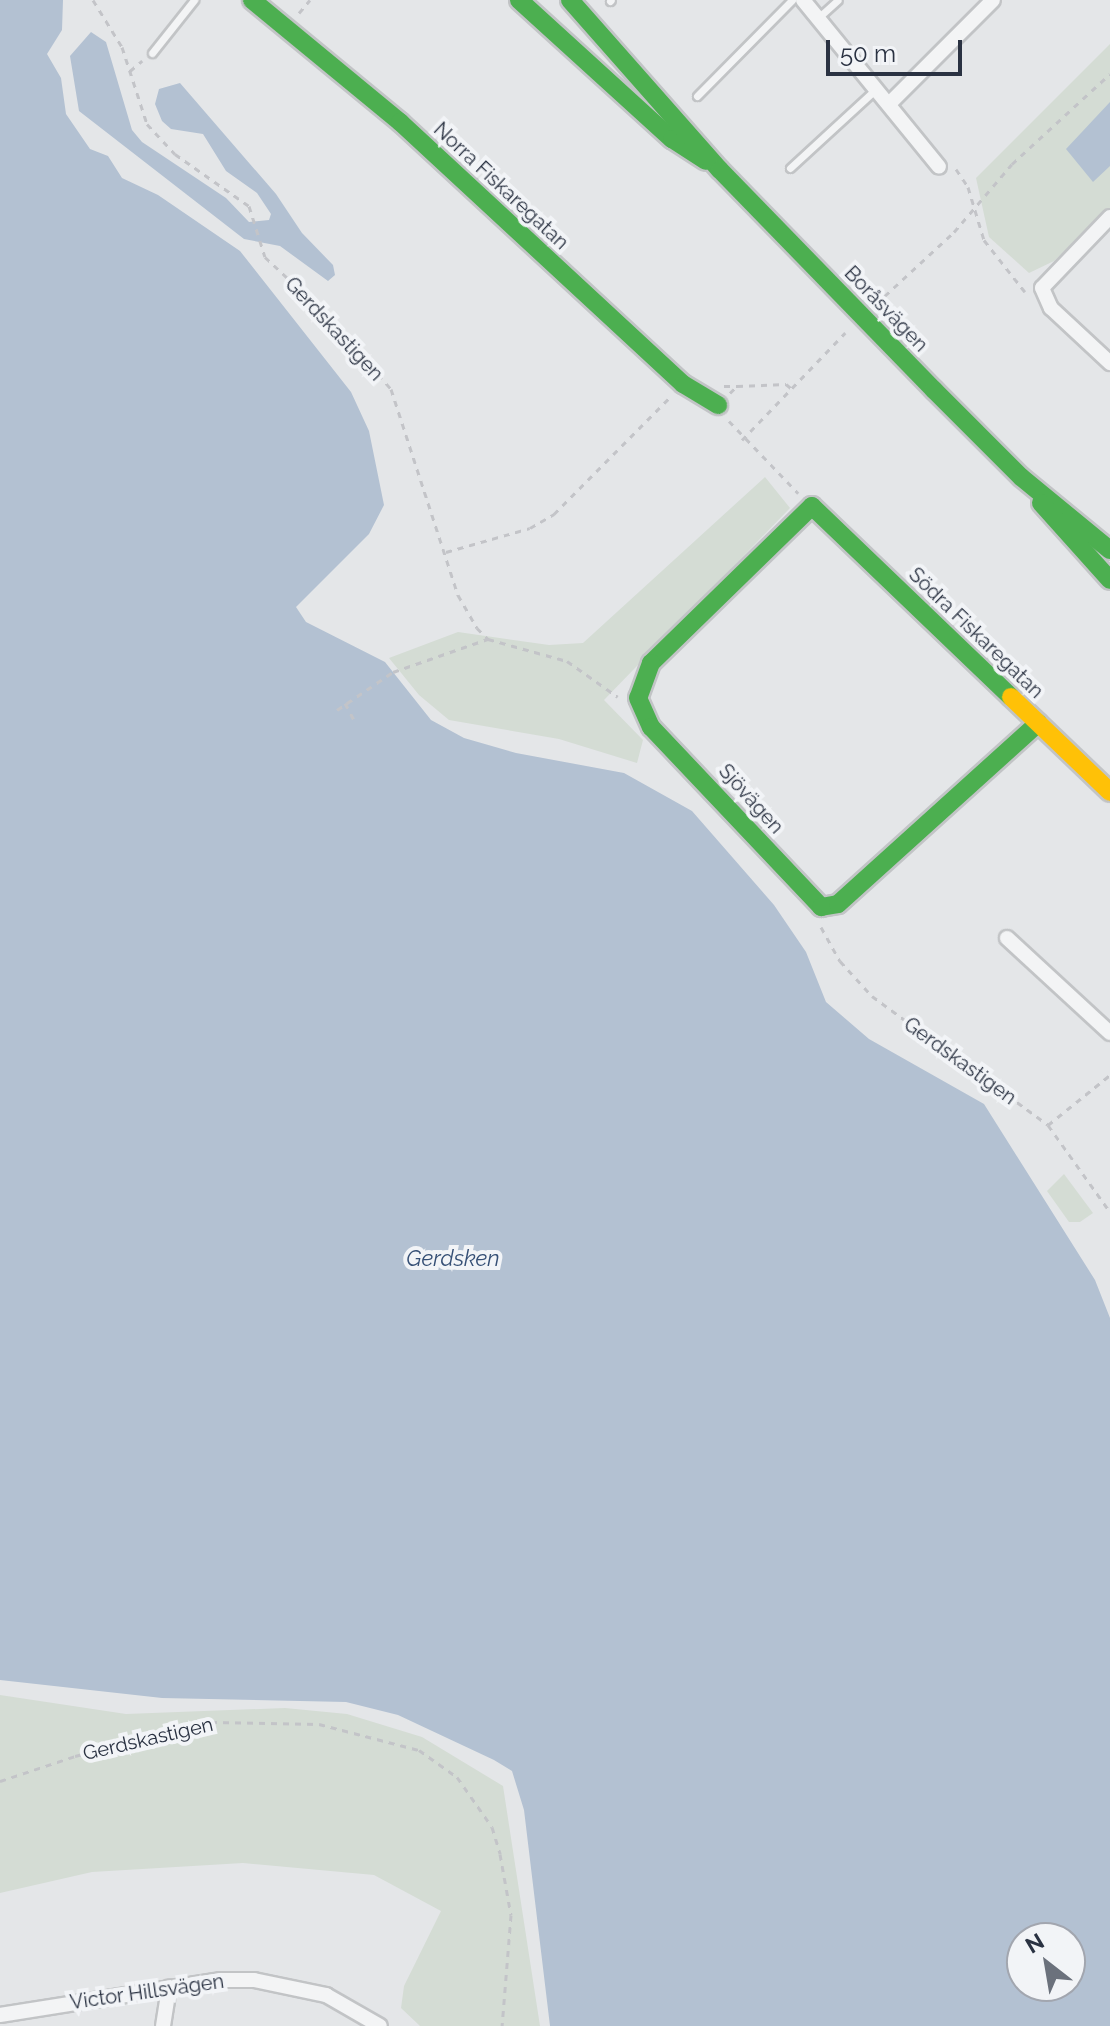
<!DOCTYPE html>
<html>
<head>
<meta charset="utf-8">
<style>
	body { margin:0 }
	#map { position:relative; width:1110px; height:2026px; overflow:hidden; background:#e4e6e8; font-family:Raleway,sans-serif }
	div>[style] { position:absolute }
	.green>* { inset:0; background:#d4dcd4 }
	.water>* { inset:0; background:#b3c1d2 }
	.path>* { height:3px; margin-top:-1.5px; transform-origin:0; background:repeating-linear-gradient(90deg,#c3c4c8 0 6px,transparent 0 12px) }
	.roads { filter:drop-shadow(2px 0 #c2c4c6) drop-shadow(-2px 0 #c2c4c6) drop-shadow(0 2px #c2c4c6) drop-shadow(0 -2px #c2c4c6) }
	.lane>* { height:7px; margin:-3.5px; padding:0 3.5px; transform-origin:3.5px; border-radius:3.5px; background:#f3f4f5 }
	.street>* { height:14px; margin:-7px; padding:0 7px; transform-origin:7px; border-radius:7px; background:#f3f4f5 }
	.fast>* { height:18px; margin:-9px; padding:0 9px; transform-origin:9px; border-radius:9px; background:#4caf50 }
	.slow>* { height:18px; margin:-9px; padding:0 9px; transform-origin:9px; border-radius:9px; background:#ffc107 }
	span { translate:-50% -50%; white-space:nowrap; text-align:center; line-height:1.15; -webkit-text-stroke:8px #f2f4f7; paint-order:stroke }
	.street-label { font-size:20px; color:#2a3242 }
	.water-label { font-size:22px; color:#354f75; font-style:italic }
	.north { position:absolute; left:1006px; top:1922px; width:80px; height:80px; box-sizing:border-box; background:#f2f4f7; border:2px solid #a2a6af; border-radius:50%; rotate:329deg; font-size:22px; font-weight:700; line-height:32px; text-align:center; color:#2a3242 }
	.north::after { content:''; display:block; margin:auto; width:28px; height:36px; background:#6b717c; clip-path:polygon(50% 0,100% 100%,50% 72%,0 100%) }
	.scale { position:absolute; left:826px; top:40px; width:136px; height:36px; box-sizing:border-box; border:4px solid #2a3242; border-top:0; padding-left:10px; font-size:24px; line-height:28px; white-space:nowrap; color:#2a3242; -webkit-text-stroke:6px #f2f4f7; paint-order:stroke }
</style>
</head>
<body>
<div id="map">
	<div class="green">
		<div style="clip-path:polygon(1110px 44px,1110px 208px,1054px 261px,1029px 273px,989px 237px,976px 178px)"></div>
		<div style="clip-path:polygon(765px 477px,790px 508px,604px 700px,643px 740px,637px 763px,559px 739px,449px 720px,419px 695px,389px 658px,458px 632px,549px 645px,583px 643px)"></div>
		<div style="clip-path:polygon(1064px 1174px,1093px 1213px,1080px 1222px,1069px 1222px,1047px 1191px)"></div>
		<div style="clip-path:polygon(0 1695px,126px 1714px,285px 1708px,347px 1714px,422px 1737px,503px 1786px,540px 2026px,420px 2026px,401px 2008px,404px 1986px,441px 1911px,374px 1875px,243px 1863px,92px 1872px,0 1893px)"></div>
	</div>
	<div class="water">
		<div style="clip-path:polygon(evenodd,0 0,63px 0,62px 30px,47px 54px,61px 78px,66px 114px,90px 149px,108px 156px,122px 178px,158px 195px,240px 251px,351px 392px,369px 431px,384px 505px,369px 534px,296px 607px,306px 622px,385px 662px,431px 720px,464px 738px,516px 753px,624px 773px,692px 811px,774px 905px,806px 952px,826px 1002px,869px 1039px,984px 1104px,1095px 1280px,1110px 1318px,1110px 2026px,550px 2026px,524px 1810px,512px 1771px,494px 1760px,398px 1715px,346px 1702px,162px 1698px,0 1680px,0 0,1022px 1938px,1070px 1938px,1070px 1986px,1022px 1986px,1022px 1938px)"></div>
		<div style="clip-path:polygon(91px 32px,106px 42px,132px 130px,142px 142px,226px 198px,249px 222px,269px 220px,271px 214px,257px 193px,226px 171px,203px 134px,171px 129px,162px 121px,155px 104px,159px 89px,180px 83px,276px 194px,302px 233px,333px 265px,335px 275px,328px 281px,280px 246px,244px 239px,79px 111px,70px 56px)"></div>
		<div style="clip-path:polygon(1110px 102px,1110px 166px,1093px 182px,1066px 149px)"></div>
	</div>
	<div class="path">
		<div style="left:93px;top:0;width:55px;rotate:58.3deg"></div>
		<div style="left:122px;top:47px;width:81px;rotate:72deg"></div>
		<div style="left:147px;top:124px;width:41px;rotate:47deg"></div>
		<div style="left:175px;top:154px;width:90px;rotate:35.1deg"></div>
		<div style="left:249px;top:206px;width:53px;rotate:72.6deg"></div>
		<div style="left:265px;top:257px;width:79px;rotate:43deg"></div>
		<div style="left:323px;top:311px;width:103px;rotate:48.9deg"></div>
		<div style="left:391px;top:389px;width:217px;rotate:72deg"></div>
		<div style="left:458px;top:595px;width:38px;rotate:60deg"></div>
		<div style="left:477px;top:628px;width:16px;rotate:45deg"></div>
		<div style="left:488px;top:639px;width:82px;rotate:15.6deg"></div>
		<div style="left:567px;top:661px;width:62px;rotate:35.2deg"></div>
		<div style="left:299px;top:13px;width:17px;rotate:-50deg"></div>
		<div style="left:130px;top:71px;width:16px;rotate:-40deg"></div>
		<div style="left:956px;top:169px;width:22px;rotate:56deg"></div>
		<div style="left:968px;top:187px;width:55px;rotate:73.2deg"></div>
		<div style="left:984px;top:240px;width:66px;rotate:51.7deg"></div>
		<div style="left:876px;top:304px;width:106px;rotate:-42.7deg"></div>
		<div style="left:954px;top:232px;width:89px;rotate:-49.5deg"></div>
		<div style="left:1012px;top:164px;width:133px;rotate:-42.6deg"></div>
		<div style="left:724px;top:386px;width:13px"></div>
		<div style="left:730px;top:393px;width:10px;rotate:-45deg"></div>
		<div style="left:737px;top:386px;width:49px;rotate:-2.3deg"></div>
		<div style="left:786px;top:384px;width:8px;rotate:40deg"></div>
		<div style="left:729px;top:421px;width:100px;rotate:46.2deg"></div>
		<div style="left:742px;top:440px;width:149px;rotate:-46.1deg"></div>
		<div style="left:446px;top:552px;width:87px;rotate:-15.9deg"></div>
		<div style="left:530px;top:528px;width:28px;rotate:-30deg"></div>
		<div style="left:554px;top:514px;width:165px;rotate:-45.2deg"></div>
		<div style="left:345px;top:703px;width:19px;rotate:62deg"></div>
		<div style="left:337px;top:710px;width:68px;rotate:-34.2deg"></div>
		<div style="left:393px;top:672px;width:101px;rotate:-19.2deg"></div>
		<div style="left:821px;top:927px;width:39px;rotate:61deg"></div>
		<div style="left:840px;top:961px;width:47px;rotate:47.6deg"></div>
		<div style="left:872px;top:996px;width:218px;rotate:36.2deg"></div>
		<div style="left:1048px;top:1125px;width:107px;rotate:54.5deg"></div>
		<div style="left:1048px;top:1125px;width:80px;rotate:-38.9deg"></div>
		<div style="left:0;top:1781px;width:79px;rotate:-18.4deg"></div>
		<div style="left:75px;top:1756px;width:140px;rotate:-14deg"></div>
		<div style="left:211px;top:1722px;width:108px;rotate:1.1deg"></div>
		<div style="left:319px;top:1724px;width:103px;rotate:14.6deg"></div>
		<div style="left:419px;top:1750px;width:47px;rotate:35.4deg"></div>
		<div style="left:457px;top:1777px;width:61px;rotate:55deg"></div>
		<div style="left:492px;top:1827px;width:28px;rotate:73deg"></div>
		<div style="left:500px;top:1854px;width:62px;rotate:79.8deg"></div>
		<div style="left:511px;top:1915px;width:111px;rotate:94.6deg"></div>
	</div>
	<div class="roads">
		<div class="lane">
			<div style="left:610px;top:1px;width:1px;rotate:-45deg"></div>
			<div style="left:819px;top:17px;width:25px;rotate:-42deg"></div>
			<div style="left:152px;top:53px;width:68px;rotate:-51.6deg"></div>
			<div style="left:697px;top:96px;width:135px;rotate:-45.3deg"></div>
			<div style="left:790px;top:168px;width:117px;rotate:-42.6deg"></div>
		</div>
		<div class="street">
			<div style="left:803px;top:0;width:215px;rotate:50.8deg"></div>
			<div style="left:891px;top:102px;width:144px;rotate:-45deg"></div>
			<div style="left:1110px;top:217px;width:98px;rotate:133.8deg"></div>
			<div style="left:1042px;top:288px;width:22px;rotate:66deg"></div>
			<div style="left:1051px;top:308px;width:81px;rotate:43deg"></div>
			<div style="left:1007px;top:938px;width:140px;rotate:42.7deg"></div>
			<div style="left:0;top:2015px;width:224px;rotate:-9deg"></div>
			<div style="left:221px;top:1980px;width:33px"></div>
			<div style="left:254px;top:1980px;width:74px;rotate:11.8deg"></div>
			<div style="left:326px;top:1995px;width:62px;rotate:29.9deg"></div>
			<div style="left:163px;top:2026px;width:39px;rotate:-81deg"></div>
		</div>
		<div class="fast">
			<div style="left:252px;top:0;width:192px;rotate:39.5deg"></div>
			<div style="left:400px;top:122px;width:386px;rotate:42.8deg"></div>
			<div style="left:683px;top:384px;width:41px;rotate:31deg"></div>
			<div style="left:519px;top:0;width:207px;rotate:42.3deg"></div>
			<div style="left:672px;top:139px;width:40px;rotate:32.9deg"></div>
			<div style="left:570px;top:0;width:227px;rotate:48.6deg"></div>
			<div style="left:720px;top:170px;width:307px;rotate:45.8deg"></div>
			<div style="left:934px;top:390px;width:123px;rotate:45deg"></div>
			<div style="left:1021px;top:477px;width:115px;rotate:39.4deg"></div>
			<div style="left:1041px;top:503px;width:103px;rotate:48.1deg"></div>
			<div style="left:1011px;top:697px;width:276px;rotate:-136.2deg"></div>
			<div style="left:812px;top:506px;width:225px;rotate:135.7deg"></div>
			<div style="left:651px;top:663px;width:37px;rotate:110deg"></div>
			<div style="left:638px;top:698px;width:32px;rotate:66deg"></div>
			<div style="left:651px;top:727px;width:248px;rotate:46.6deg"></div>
			<div style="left:821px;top:907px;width:17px;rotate:-10deg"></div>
			<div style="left:838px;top:904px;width:270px;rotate:-42.1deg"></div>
		</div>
		<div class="slow">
			<div style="left:1011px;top:697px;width:137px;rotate:43.8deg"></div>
		</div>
	</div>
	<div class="street-label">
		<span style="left:501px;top:186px;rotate:43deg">Norra Fiskaregatan</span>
		<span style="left:886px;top:309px;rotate:46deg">Boråsvägen</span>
		<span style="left:334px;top:329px;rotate:47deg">Gerdskastigen</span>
		<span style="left:976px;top:633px;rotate:44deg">Södra Fiskaregatan</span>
		<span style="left:751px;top:799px;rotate:48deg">Sjövägen</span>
		<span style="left:960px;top:1061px;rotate:36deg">Gerdskastigen</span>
		<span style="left:148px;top:1739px;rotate:-13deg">Gerdskastigen</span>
		<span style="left:147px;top:1992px;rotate:-8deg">Victor Hillsvägen</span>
	</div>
	<div class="water-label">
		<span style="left:453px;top:1259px">Gerdsken</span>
	</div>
	<div class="north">N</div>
	<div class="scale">50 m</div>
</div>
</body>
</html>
